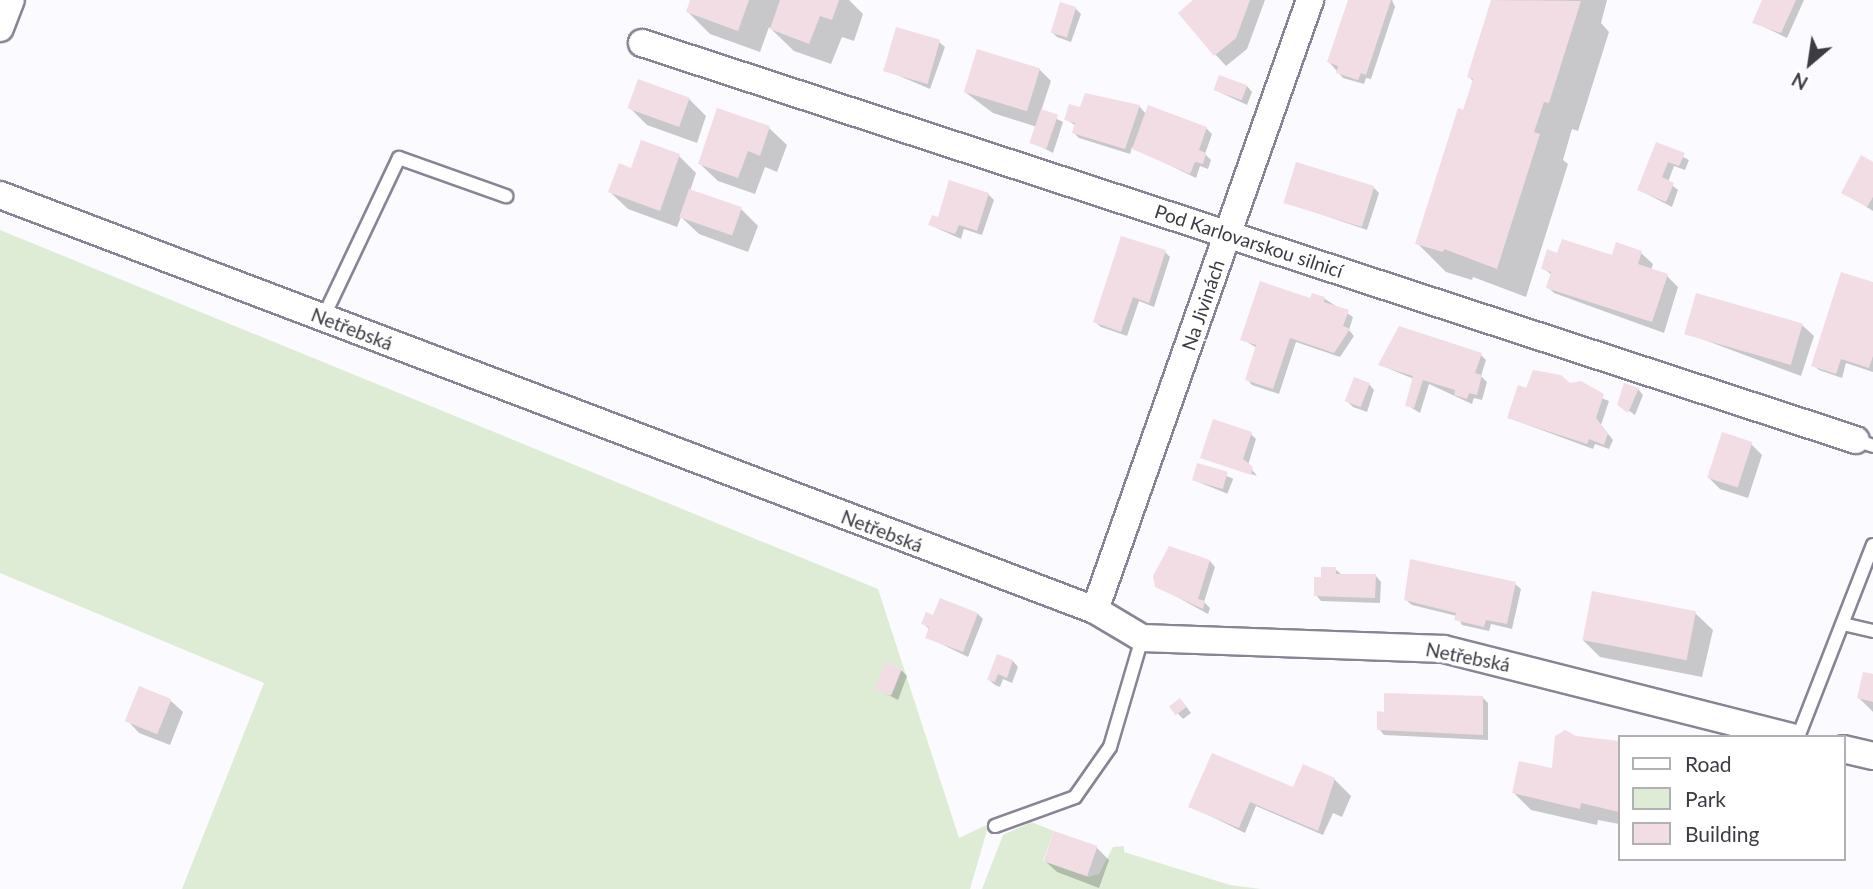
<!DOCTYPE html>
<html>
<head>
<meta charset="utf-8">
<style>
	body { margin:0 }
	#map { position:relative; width:1873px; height:889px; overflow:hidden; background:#fbfafe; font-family:Lato,sans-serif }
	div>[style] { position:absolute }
	.green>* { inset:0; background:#deecd5 }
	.shadow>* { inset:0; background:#0003; transform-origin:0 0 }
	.building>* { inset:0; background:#f3dde4; transform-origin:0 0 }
	.roads { filter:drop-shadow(2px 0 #898495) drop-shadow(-2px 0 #898495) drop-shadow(0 2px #898495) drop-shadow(0 -2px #898495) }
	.service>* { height:12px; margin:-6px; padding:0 6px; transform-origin:6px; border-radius:6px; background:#fff }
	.minor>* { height:26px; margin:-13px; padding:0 13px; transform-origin:13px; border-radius:13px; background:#fff }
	span { translate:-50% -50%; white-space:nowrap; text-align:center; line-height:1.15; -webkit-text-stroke:7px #fff; paint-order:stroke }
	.street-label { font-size:19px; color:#3d3b43 }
	.legend { position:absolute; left:1618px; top:735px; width:228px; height:126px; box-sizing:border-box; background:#fff; border:2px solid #b1b1b4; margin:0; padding:9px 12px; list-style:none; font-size:21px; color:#3d3b43 }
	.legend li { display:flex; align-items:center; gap:14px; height:35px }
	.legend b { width:35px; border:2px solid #b1b1b4 }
	.north { position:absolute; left:1775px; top:28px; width:70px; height:70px; -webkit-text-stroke:5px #fff; paint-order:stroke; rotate:209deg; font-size:19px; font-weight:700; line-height:28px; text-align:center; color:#3d3b43 }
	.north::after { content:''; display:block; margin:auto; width:24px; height:32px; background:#3d3b43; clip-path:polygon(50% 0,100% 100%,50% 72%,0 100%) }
</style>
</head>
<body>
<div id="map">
	<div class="green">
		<div style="clip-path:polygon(evenodd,0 230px,878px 589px,959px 838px,1009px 814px,988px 827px,970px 889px,182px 889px,264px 683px,0 573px,0 230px,885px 662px,902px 669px,892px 695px,875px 689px,885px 662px)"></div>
		<div style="clip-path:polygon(1031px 822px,1054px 831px,1043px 861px,1088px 877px,1099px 874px,1113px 847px,1124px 846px,1124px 852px,1230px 885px,1261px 889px,982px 889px,1003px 835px)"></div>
	</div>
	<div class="shadow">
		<div style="clip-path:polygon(692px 0,849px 0,863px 14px,854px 41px,842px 37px,831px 64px,794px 51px,769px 27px,760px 52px,710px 34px,688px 12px)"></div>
		<div style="clip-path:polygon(1196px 0,1265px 0,1247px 49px,1226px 66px,1215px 54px)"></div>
		<div style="clip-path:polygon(1350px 0,1392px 0,1395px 7px,1371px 79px,1366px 78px,1364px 84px,1343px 78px,1329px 62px)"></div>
		<div style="clip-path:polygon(1493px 0,1607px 0,1601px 23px,1609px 32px,1578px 131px,1572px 129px,1563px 160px,1568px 164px,1526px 297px,1473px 277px,1472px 280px,1446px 272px,1417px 243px,1474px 82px,1469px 77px)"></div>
		<div style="clip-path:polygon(1764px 0,1804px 0,1787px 38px,1754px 22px)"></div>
		<div style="clip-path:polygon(1075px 8px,1081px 14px,1071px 42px,1057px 37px,1052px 32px)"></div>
		<div style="clip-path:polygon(939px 42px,945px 47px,930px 89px,883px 69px)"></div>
		<div style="clip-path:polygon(1039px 69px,1051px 81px,1041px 111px,1063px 122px,1053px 153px,1032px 142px,1037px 127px,993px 113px,965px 92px)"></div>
		<div style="clip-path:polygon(1247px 86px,1252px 92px,1247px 105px,1215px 90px)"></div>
		<div style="clip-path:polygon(689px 99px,706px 116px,697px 143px,647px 125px,630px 108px)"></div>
		<div style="clip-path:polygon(1139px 106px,1146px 114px,1206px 128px,1212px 134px,1205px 154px,1211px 160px,1208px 169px,1200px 166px,1196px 178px,1132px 147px,1130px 154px,1079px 138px,1074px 133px,1076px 126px,1066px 119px,1082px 109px)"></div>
		<div style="clip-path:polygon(718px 110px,769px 128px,787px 145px,777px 172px,765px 167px,755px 194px,718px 181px,700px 164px)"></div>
		<div style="clip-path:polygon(1657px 144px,1689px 160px,1685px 170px,1674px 166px,1668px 182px,1678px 190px,1672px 207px,1639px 190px)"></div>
		<div style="clip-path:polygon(679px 156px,696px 173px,690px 191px,741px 209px,758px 226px,748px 252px,699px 234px,681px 217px,677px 227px,628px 209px,610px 192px,632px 170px)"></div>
		<div style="clip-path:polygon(1873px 164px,1873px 211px,1843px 192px)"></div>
		<div style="clip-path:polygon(1373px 187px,1379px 193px,1367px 230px,1285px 202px)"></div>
		<div style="clip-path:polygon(988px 194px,994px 200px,982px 235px,964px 229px,961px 239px,930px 225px)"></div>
		<div style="clip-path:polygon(1165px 252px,1170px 257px,1154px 307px,1139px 301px,1127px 336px,1101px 327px,1095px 322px)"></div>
		<div style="clip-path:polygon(1641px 253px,1653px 264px,1651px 270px,1667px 276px,1678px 287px,1664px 333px,1554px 293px,1548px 287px,1552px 275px,1543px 268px,1559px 255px,1611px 259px)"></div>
		<div style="clip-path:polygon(1873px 284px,1873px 372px,1846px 363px,1842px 378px,1819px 370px,1813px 365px)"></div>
		<div style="clip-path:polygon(1325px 299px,1353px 317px,1349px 330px,1354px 336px,1340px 357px,1296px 342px,1279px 394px,1252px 385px,1247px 379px,1257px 348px,1242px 339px,1311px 300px)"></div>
		<div style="clip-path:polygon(1802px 325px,1814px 336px,1801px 376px,1686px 333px)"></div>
		<div style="clip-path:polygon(1481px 355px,1486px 360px,1481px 376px,1487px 382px,1482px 400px,1474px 398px,1472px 404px,1429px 384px,1420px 413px,1407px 405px,1414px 379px,1380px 365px)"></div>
		<div style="clip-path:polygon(1369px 384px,1374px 390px,1367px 412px,1353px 407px,1348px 402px)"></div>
		<div style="clip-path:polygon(1567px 384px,1609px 401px,1601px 425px,1613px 440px,1609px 449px,1595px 444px,1593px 449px,1509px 418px,1527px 390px)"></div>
		<div style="clip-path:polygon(1638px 389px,1643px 395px,1635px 415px,1622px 406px)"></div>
		<div style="clip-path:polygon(1251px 434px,1256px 439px,1248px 465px,1257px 476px,1202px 458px)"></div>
		<div style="clip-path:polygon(1751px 444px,1762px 455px,1748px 498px,1720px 489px,1709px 478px)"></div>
		<div style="left:1199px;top:465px;width:37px;height:16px;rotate:22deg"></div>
		<div style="clip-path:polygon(1210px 561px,1215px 567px,1204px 602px,1210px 608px,1208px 614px,1157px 586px)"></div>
		<div style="clip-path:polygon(1335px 569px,1341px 574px,1376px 576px,1381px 582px,1380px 603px,1321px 601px,1316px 595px,1323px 579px)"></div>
		<div style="clip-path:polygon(1515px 584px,1521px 589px,1512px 629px,1491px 624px,1489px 631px,1462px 625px,1457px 616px,1412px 605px,1406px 600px)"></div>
		<div style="clip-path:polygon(1695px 613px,1713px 630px,1702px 677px,1600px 657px,1583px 640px)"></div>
		<div style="clip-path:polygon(978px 614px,983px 619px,968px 657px,927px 637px,929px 629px,923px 623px,934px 617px)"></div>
		<div style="clip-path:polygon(1013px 661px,1018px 667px,1012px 683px,1003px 679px,1000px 687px,995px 685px,989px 680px)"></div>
		<div style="clip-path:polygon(901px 670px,907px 676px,898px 700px,877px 689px)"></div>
		<div style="clip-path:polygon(1873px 676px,1873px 712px,1859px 698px)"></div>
		<div style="clip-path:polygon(1483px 698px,1488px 703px,1488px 740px,1384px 735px,1379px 729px)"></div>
		<div style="clip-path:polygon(171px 701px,183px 712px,170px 745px,139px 733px,128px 721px)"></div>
		<div style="clip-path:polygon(1185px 705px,1191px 713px,1183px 719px,1172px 707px)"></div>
		<div style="clip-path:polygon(1575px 738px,1619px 743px,1619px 824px,1598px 820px,1597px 825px,1531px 810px,1514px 793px,1554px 770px)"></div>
		<div style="clip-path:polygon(1334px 779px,1351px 796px,1342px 817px,1333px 813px,1323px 835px,1256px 806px,1245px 833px,1190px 806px)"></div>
		<div style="clip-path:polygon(1055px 833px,1097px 848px,1109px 860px,1099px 888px,1057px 872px,1045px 861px)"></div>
	</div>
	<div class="building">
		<div style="clip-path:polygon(690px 0,749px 0,738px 31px,686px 12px)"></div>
		<div style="clip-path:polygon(780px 0,839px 0,832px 20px,820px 16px,809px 44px,770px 29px)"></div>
		<div style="clip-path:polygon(1193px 0,1250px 0,1236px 38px,1214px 56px,1178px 13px)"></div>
		<div style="clip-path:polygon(1348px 0,1391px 0,1366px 75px,1361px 73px,1358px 80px,1336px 73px,1338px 66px,1327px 62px)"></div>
		<div style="clip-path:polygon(1491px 0,1581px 1px,1549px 103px,1544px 102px,1534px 132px,1540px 134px,1497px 269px,1444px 249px,1443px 252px,1415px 244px,1458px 108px,1463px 110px,1473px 79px,1467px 77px)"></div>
		<div style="clip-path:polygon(1762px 0,1796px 0,1781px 33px,1752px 23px)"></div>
		<div style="left:1060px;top:2px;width:17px;height:32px;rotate:17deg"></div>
		<div style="left:896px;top:27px;width:46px;height:46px;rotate:16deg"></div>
		<div style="left:977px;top:49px;width:66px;height:45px;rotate:17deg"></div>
		<div style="left:1219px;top:75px;width:30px;height:16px;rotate:20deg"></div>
		<div style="left:638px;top:79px;width:55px;height:31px;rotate:20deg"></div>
		<div style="clip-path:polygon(1085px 93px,1140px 105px,1125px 149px,1072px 133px,1075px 123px,1064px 120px,1069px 104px,1080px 107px)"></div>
		<div style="clip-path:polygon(1148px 105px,1207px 127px,1199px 150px,1206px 153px,1203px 164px,1195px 162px,1190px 174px,1132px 149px)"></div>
		<div style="clip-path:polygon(717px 108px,770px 126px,760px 156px,748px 151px,738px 178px,698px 164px)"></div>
		<div style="left:1041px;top:109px;width:18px;height:36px;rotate:19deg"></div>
		<div style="clip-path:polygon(641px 140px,680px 154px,660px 211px,608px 192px,619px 163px,631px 168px)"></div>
		<div style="clip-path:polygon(1656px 142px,1685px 153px,1679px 166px,1668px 162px,1662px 177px,1674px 183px,1666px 202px,1637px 190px)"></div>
		<div style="clip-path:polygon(1861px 155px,1873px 162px,1873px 197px,1867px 207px,1841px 193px)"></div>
		<div style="left:1296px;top:162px;width:82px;height:43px;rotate:17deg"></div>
		<div style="clip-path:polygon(949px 180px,989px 193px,977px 231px,959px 225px,955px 234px,928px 225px,932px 215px,938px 217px)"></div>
		<div style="left:689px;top:189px;width:56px;height:30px;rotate:19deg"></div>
		<div style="clip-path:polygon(1121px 236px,1166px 250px,1149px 303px,1133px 297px,1121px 332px,1093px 322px)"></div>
		<div style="clip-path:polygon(1562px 239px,1612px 255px,1616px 242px,1642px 251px,1638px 264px,1668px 274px,1652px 322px,1546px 288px,1551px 272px,1541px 269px,1547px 249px,1557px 253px)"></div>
		<div style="clip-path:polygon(1841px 272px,1873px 282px,1873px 356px,1869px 368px,1841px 359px,1836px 374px,1811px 366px)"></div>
		<div style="clip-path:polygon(1260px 281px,1310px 298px,1312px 293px,1325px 297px,1324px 302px,1349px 310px,1343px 326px,1350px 329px,1334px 353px,1290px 338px,1273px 389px,1245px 380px,1256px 345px,1240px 340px)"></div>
		<div style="left:1696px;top:293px;width:111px;height:43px;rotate:16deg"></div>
		<div style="clip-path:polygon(1399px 326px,1482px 353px,1475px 373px,1482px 375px,1477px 395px,1469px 393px,1467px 399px,1454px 395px,1455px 390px,1423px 380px,1414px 408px,1405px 406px,1413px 376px,1378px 365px)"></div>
		<div style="clip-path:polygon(1533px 370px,1561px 375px,1570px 383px,1581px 381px,1604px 394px,1596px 418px,1608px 433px,1604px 445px,1589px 439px,1587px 444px,1507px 418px,1518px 385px,1526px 388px)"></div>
		<div style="left:1354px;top:377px;width:17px;height:26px;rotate:21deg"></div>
		<div style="clip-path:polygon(1624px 383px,1639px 388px,1628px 413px,1617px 405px)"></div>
		<div style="clip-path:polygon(1213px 419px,1252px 432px,1243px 459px,1253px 467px,1251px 475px,1200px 458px)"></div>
		<div style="left:1722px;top:432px;width:32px;height:48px;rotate:18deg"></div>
		<div style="left:1197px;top:463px;width:32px;height:18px;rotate:16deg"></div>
		<div style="clip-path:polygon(1169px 546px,1210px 560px,1198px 599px,1205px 601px,1203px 609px,1155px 587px,1153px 576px)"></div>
		<div style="clip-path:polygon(1410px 559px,1516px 582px,1507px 624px,1486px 620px,1484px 627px,1454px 620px,1456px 613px,1404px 600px)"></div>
		<div style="clip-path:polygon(1321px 567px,1336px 567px,1336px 574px,1376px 574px,1375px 598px,1314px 596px,1314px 577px,1321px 577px)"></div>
		<div style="left:1592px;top:591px;width:106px;height:50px;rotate:11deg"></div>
		<div style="clip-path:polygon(940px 598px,978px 613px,963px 652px,925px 638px,929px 627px,921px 624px,926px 612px,933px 615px)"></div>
		<div style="clip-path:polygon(997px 654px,1013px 660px,1007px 678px,998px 674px,995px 682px,987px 680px)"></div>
		<div style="left:885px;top:662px;width:18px;height:29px;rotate:22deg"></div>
		<div style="clip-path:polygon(1863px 672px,1873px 674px,1873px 702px,1857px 698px)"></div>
		<div style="left:139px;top:686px;width:35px;height:38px;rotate:22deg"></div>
		<div style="clip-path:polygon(1384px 693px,1483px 696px,1483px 735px,1377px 730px,1377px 711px,1384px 712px)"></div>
		<div style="left:1180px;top:698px;width:11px;height:14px;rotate:52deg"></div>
		<div style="clip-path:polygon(1565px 730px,1576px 736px,1619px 741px,1619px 812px,1581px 803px,1580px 809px,1512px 793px,1519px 761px,1552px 768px,1555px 736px)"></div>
		<div style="clip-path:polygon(1212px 753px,1293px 787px,1303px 764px,1335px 778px,1318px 831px,1250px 802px,1239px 828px,1188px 807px)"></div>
		<div style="left:1054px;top:831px;width:46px;height:32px;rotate:19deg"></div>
	</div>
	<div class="roads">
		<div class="service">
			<div style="left:323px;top:318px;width:177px;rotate:-64.6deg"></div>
			<div style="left:399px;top:158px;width:114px;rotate:19.6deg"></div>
			<div style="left:1856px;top:440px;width:18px;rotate:19deg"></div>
			<div style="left:1843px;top:624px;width:31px;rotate:13deg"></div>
			<div style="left:1798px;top:737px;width:206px;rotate:-68.7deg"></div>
			<div style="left:995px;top:826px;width:85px;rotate:-19.9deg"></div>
			<div style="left:1075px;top:797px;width:61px;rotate:-55deg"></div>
			<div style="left:1110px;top:747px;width:114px;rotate:-73.6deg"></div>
		</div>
		<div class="minor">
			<div style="left:0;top:28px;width:30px;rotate:-69deg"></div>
			<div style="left:642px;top:43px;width:1277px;rotate:18.11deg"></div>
			<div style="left:0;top:195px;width:1171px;rotate:20.76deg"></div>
			<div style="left:1095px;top:610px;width:55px;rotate:30.8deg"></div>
			<div style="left:1142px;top:638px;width:302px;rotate:2.1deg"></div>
			<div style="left:1444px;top:649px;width:359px;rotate:14.2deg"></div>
			<div style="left:1095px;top:610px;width:647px;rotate:-70.58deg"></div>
			<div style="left:1843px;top:749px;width:31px;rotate:13deg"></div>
		</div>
	</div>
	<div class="street-label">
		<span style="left:1249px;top:241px;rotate:18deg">Pod Karlovarskou silnicí</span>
		<span style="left:1203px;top:305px;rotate:-71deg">Na Jivinách</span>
		<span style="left:352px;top:329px;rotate:21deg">Netřebská</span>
		<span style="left:882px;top:531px;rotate:21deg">Netřebská</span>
		<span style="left:1468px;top:657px;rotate:11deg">Netřebská</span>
	</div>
	<ul class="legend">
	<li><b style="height:9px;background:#fff"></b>Road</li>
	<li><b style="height:19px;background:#deecd5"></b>Park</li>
	<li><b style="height:19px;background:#f3dde4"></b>Building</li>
	</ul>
	<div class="north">N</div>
</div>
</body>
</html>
